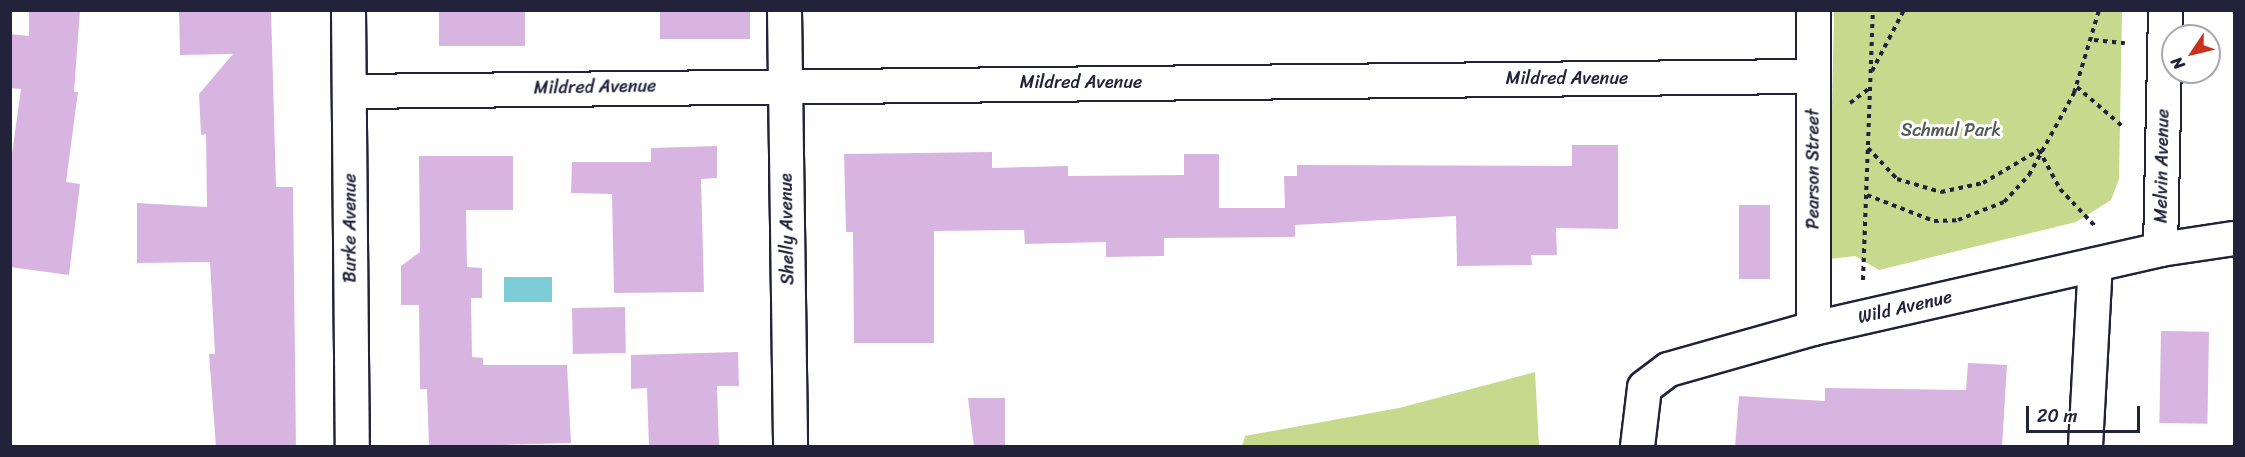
<!DOCTYPE html>
<html>
<head>
<meta charset="utf-8">
<style>
	body { margin:0 }
	#map { position:relative; width:2245px; height:457px; overflow:hidden; background:#fff; font-family:Sriracha,sans-serif }
	div>[style] { position:absolute }
	.green>* { inset:0; background:#c6d98d }
	.water>* { inset:0; background:#7ccdd6; transform-origin:0 0 }
	.building>* { inset:0; background:#d8b5e0; transform-origin:0 0 }
	.path>* { height:4px; margin-top:-2px; transform-origin:0; background:repeating-linear-gradient(90deg,#22223b 0 4.5px,transparent 0 9px) }
	.roads { filter:drop-shadow(2px 0 #22223b) drop-shadow(-2px 0 #22223b) drop-shadow(0 2px #22223b) drop-shadow(0 -2px #22223b) }
	.minor>* { height:33px; margin:-16.5px; padding:0 16.5px; transform-origin:16.5px; border-radius:16.5px; background:#fff }
	span { translate:-50% -50%; white-space:nowrap; text-align:center; line-height:1.15; -webkit-text-stroke:6px #fff; paint-order:stroke }
	.street-label { font-size:18px; color:#22223b }
	.park-label { font-size:18px; color:#535954 }
	.frame { position:absolute; inset:0; border:12px solid #22223b; pointer-events:none }
	.north { position:absolute; left:2161px; top:24px; width:60px; height:60px; box-sizing:border-box; background:#fff; border:2px solid #a7a7b1; border-radius:50%; rotate:235deg; font-size:16px; font-weight:700; line-height:24px; text-align:center; color:#22223b }
	.north::after { content:''; display:block; margin:auto; width:21px; height:27px; background:#c8321e; clip-path:polygon(50% 0,100% 100%,50% 72%,0 100%) }
	.scale { position:absolute; left:2026px; top:406px; width:114px; height:27px; box-sizing:border-box; border:3px solid #22223b; border-top:0; padding-left:8px; font-size:18px; line-height:21px; white-space:nowrap; color:#22223b; -webkit-text-stroke:4px #fff; paint-order:stroke }
</style>
</head>
<body>
<div id="map">
	<div class="green">
		<div style="clip-path:polygon(1834px 11px,2122px 11px,2119px 179px,2111px 200px,2076px 222px,1879px 270px,1855px 256px,1829px 259px)"></div>
		<div style="clip-path:polygon(1535px 372px,1539px 446px,1242px 446px,1245px 436px,1399px 408px)"></div>
	</div>
	<div class="water">
		<div style="left:504px;top:277px;width:48px;height:25px"></div>
	</div>
	<div class="building">
		<div style="clip-path:polygon(29px 10px,80px 10px,74px 92px,78px 92px,66px 182px,80px 184px,69px 275px,10px 267px,10px 168px,21px 89px,10px 88px,10px 34px,29px 36px)"></div>
		<div style="clip-path:polygon(179px 10px,271px 10px,276px 187px,293px 187px,296px 447px,216px 447px,209px 354px,215px 354px,210px 262px,137px 263px,137px 203px,207px 207px,206px 134px,201px 135px,199px 94px,233px 54px,180px 55px)"></div>
		<div style="left:439px;top:10px;width:86px;height:36px"></div>
		<div style="left:660px;top:10px;width:90px;height:29px"></div>
		<div style="clip-path:polygon(1572px 145px,1618px 145px,1618px 229px,1556px 228px,1557px 255px,1531px 255px,1532px 265px,1457px 266px,1456px 216px,1295px 225px,1295px 237px,1164px 238px,1164px 256px,1106px 257px,1106px 242px,1025px 244px,1024px 230px,934px 231px,934px 343px,854px 343px,853px 232px,846px 232px,844px 154px,992px 152px,992px 168px,1068px 166px,1068px 176px,1184px 175px,1184px 154px,1219px 154px,1219px 208px,1285px 208px,1284px 176px,1297px 176px,1297px 165px,1572px 166px)"></div>
		<div style="clip-path:polygon(717px 146px,717px 178px,701px 179px,704px 292px,614px 293px,612px 194px,571px 193px,572px 162px,651px 162px,651px 148px)"></div>
		<div style="clip-path:polygon(419px 156px,513px 156px,513px 210px,466px 210px,467px 267px,482px 268px,482px 298px,471px 298px,472px 357px,483px 358px,483px 365px,567px 365px,571px 443px,429px 447px,427px 389px,420px 389px,419px 305px,401px 305px,401px 266px,420px 252px)"></div>
		<div style="left:1739px;top:205px;width:31px;height:74px"></div>
		<div style="left:625px;top:307px;width:46px;height:53px;rotate:89deg"></div>
		<div style="left:2161px;top:331px;width:48px;height:92px;rotate:1deg"></div>
		<div style="clip-path:polygon(738px 352px,739px 386px,717px 386px,719px 447px,649px 447px,647px 388px,631px 389px,631px 355px)"></div>
		<div style="clip-path:polygon(1968px 363px,2007px 365px,2002px 447px,1735px 447px,1739px 396px,1825px 401px,1825px 388px,1966px 390px)"></div>
		<div style="clip-path:polygon(968px 398px,1005px 398px,1005px 447px,974px 447px)"></div>
	</div>
	<div class="path">
		<div style="left:2094px;top:40px;width:31px;rotate:6deg"></div>
		<div style="left:1872px;top:71px;width:69px;rotate:-62.3deg"></div>
		<div style="left:2077px;top:87px;width:60px;rotate:40.9deg"></div>
		<div style="left:1850px;top:103px;width:25px;rotate:-37deg"></div>
		<div style="left:1868px;top:148px;width:42px;rotate:46.9deg"></div>
		<div style="left:1897px;top:179px;width:46px;rotate:16.5deg"></div>
		<div style="left:1941px;top:192px;width:43px;rotate:-12.1deg"></div>
		<div style="left:1983px;top:183px;width:65px;rotate:-30.5deg"></div>
		<div style="left:2039px;top:150px;width:44px;rotate:61.7deg"></div>
		<div style="left:2060px;top:189px;width:50px;rotate:46.6deg"></div>
		<div style="left:1867px;top:195px;width:72px;rotate:21.2deg"></div>
		<div style="left:1934px;top:221px;width:24px;rotate:-2deg"></div>
		<div style="left:1958px;top:220px;width:49px;rotate:-21.4deg"></div>
		<div style="left:2004px;top:202px;width:37px;rotate:-47deg"></div>
		<div style="left:2029px;top:175px;width:94px;rotate:-61.2deg"></div>
		<div style="left:2074px;top:93px;width:87px;rotate:-73.2deg"></div>
		<div style="left:1863px;top:280px;width:270px;rotate:-87.9deg"></div>
	</div>
	<div class="roads">
		<div class="minor">
			<div style="left:348px;top:10px;width:436px;rotate:89.5deg"></div>
			<div style="left:784px;top:10px;width:436px;rotate:89.2deg"></div>
			<div style="left:1813px;top:10px;width:318px;rotate:90deg"></div>
			<div style="left:349px;top:91px;width:1464px;rotate:-0.59deg"></div>
			<div style="left:2160px;top:249px;width:239px;rotate:-88.8deg"></div>
			<div style="left:1637px;top:446px;width:59px;rotate:-83.2deg"></div>
			<div style="left:1644px;top:387px;width:30px;rotate:-37deg"></div>
			<div style="left:1668px;top:369px;width:151px;rotate:-15.8deg"></div>
			<div style="left:1813px;top:328px;width:356px;rotate:-12.8deg"></div>
			<div style="left:2160px;top:249px;width:75px;rotate:-8.5deg"></div>
			<div style="left:2085px;top:446px;width:182px;rotate:-86.9deg"></div>
		</div>
	</div>
	<div class="street-label">
		<span style="left:1567px;top:78px">Mildred Avenue</span>
		<span style="left:1081px;top:82px">Mildred Avenue</span>
		<span style="left:595px;top:87px;rotate:-1deg">Mildred Avenue</span>
		<span style="left:2162px;top:166px;rotate:-89deg">Melvin Avenue</span>
		<span style="left:1813px;top:169px;rotate:-90deg">Pearson Street</span>
		<span style="left:350px;top:228px;rotate:-90deg">Burke Avenue</span>
		<span style="left:787px;top:229px;rotate:-91deg">Shelly Avenue</span>
		<span style="left:1905px;top:307px;rotate:-13deg">Wild Avenue</span>
	</div>
	<div class="park-label">
		<span style="left:1951px;top:130px">Schmul Park</span>
	</div>
	<div class="frame"></div>
	<div class="north">N</div>
	<div class="scale">20 m</div>
</div>
</body>
</html>
